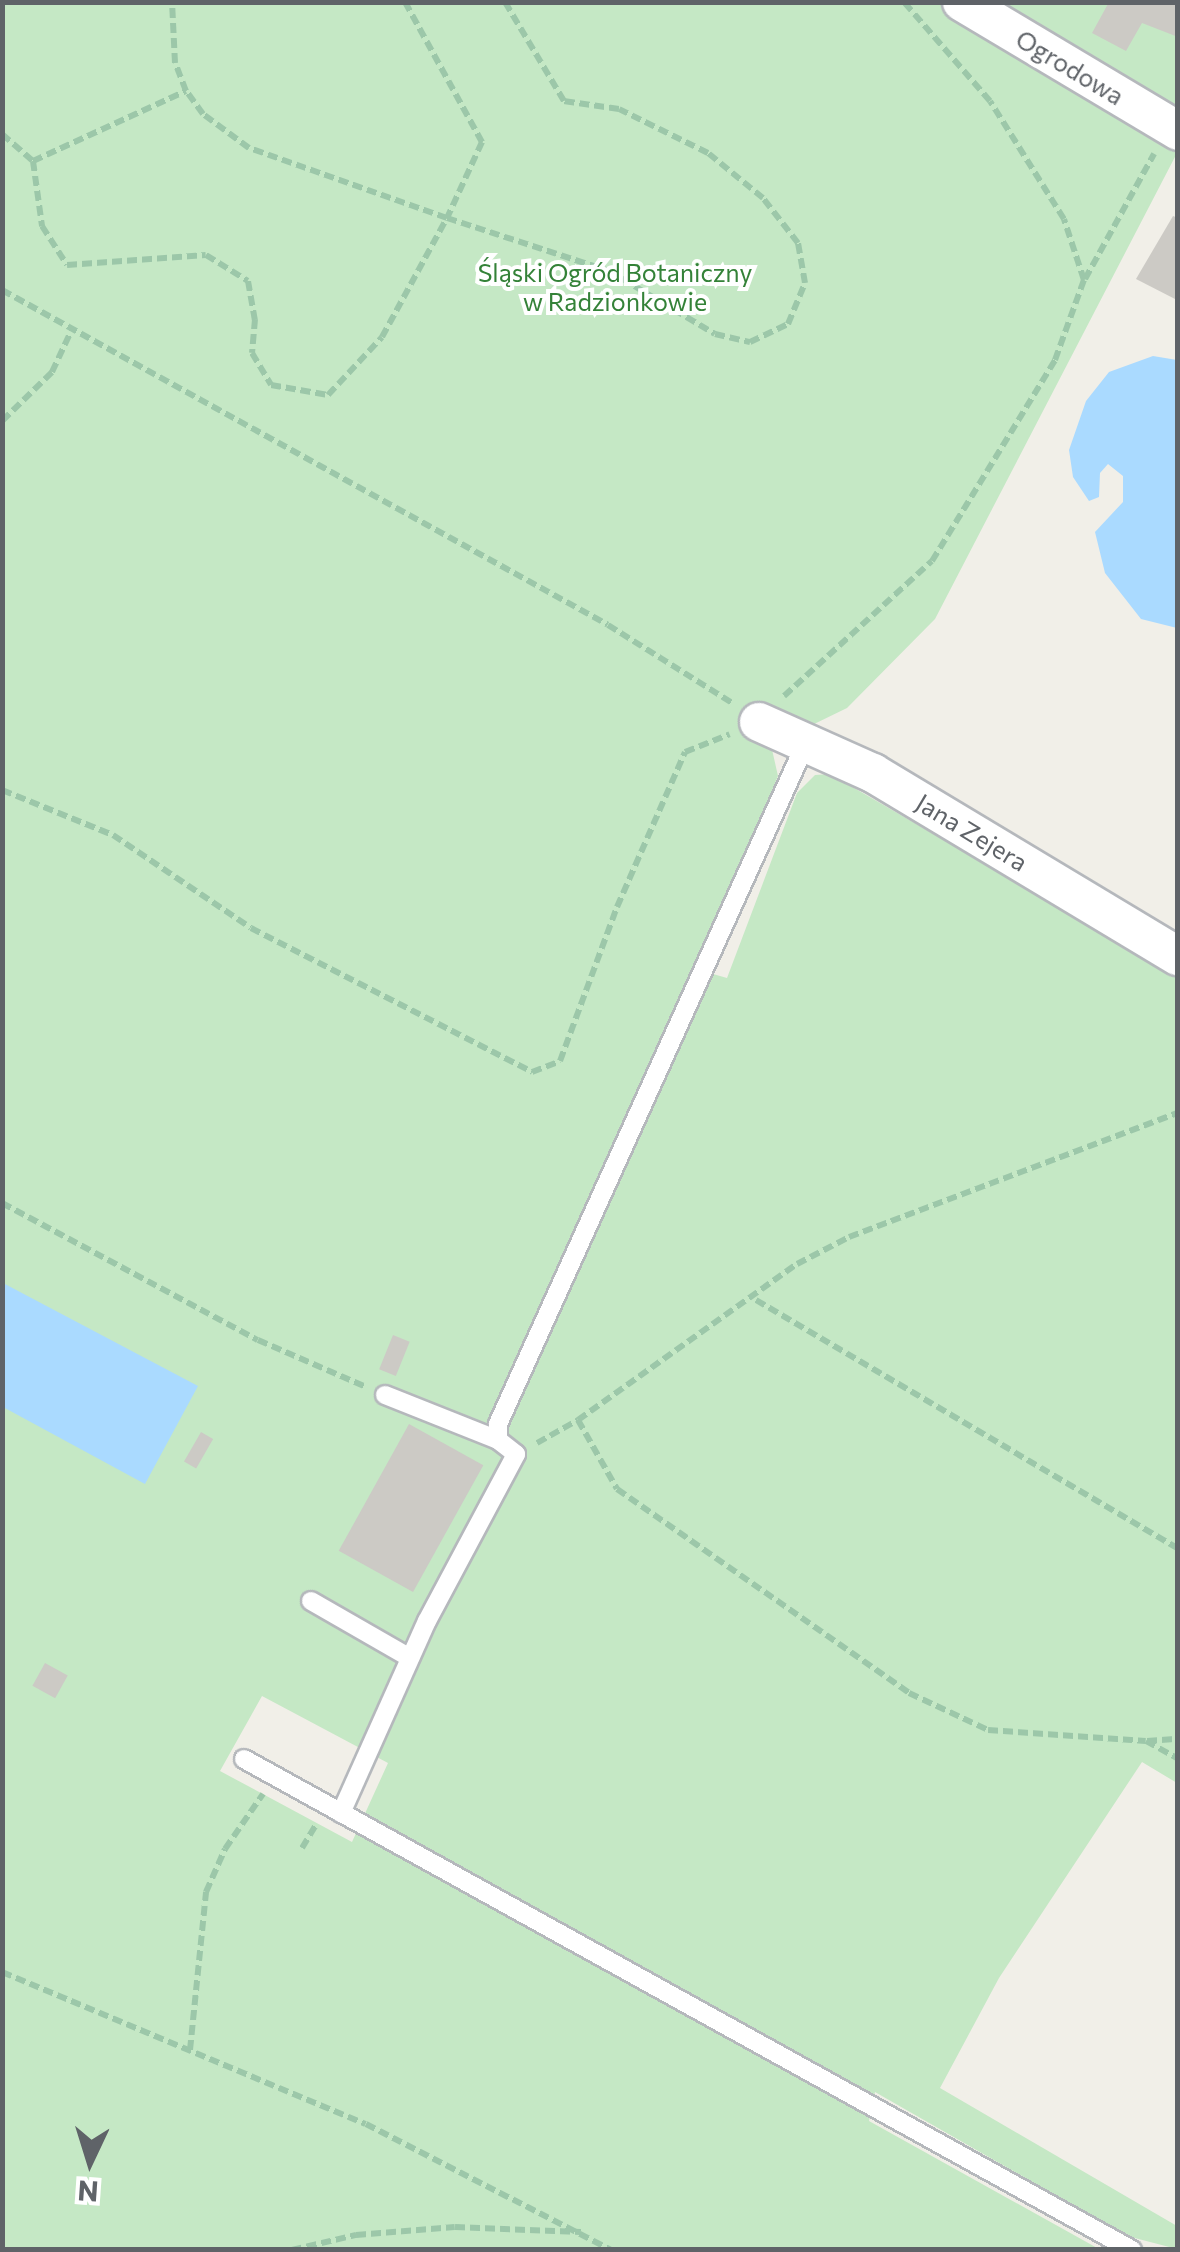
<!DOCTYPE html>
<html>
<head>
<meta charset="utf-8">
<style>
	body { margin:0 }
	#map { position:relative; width:1180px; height:2252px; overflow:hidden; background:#f1efe8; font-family:Commissioner,sans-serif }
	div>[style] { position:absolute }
	.green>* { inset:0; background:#c5e8c5 }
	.water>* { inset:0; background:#aadaff }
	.building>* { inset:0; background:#cccac5; transform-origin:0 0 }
	.path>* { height:6px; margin-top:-3px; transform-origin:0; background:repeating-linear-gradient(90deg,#9cc7a9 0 10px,transparent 0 15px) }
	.roads { filter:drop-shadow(2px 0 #b5b8bc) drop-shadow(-2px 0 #b5b8bc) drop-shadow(0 2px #b5b8bc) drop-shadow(0 -2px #b5b8bc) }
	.service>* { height:18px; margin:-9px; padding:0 9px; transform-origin:9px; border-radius:9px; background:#fff }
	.minor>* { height:38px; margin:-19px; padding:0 19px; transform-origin:19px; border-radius:19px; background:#fff }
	span { translate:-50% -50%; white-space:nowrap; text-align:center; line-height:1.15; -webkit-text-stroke:8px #fff; paint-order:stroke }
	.street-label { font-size:25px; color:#5f6368 }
	.park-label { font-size:25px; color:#348238 }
	.frame { position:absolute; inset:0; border:5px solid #5f6368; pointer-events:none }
	.north { position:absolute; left:40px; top:2112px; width:100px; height:100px; -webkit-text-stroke:8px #fff; paint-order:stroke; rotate:184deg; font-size:28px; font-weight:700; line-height:40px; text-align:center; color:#5f6368 }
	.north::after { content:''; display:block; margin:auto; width:35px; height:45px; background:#5f6368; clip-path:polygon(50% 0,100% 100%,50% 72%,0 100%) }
</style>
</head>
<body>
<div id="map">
	<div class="green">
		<div style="clip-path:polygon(evenodd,3px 3px,1177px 3px,1177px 153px,935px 619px,847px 708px,771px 745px,778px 776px,699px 970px,727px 978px,797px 793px,815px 775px,830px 774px,1177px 975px,1177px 1783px,1142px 1762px,999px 1978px,940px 2088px,1177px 2226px,1177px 2249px,1127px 2236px,875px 2092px,869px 2121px,1099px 2249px,3px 2250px,3px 3px,262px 1696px,388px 1763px,352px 1842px,220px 1771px,262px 1696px)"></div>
	</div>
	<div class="water">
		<div style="clip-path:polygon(1153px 356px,1177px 360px,1177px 628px,1141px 619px,1105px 573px,1095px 532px,1123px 502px,1123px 476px,1108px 464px,1100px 473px,1099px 497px,1089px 501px,1073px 477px,1069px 450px,1086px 401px,1109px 372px)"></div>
		<div style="clip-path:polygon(3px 1283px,198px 1386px,145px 1484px,3px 1407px)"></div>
	</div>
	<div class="building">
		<div style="clip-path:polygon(1109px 2px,1178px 2px,1178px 37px,1142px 23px,1126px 51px,1092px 33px)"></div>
		<div style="clip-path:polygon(1173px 216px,1178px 218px,1175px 299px,1136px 279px)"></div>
		<div style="left:393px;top:1335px;width:18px;height:37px;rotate:22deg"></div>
		<div style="left:409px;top:1424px;width:85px;height:145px;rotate:29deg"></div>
		<div style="left:201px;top:1432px;width:14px;height:34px;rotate:30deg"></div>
		<div style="left:45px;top:1663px;width:26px;height:26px;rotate:29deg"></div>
	</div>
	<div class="path">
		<div style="left:405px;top:2px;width:160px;rotate:61.2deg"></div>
		<div style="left:482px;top:142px;width:84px;rotate:114.7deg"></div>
		<div style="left:447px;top:218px;width:170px;rotate:18.1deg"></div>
		<div style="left:609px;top:271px;width:123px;rotate:30.7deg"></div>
		<div style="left:715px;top:334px;width:36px;rotate:13deg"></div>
		<div style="left:750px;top:342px;width:42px;rotate:-25.3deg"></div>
		<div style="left:788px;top:324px;width:44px;rotate:-67.5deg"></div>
		<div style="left:805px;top:283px;width:41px;rotate:-99.9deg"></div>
		<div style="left:798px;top:243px;width:57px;rotate:-127.9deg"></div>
		<div style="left:763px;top:198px;width:71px;rotate:-140.7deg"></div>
		<div style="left:708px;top:153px;width:99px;rotate:-153.7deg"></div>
		<div style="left:619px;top:109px;width:56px;rotate:-171.7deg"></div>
		<div style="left:564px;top:101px;width:115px;rotate:-120.8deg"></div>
		<div style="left:2px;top:134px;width:41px;rotate:41.1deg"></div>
		<div style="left:33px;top:161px;width:168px;rotate:-24.6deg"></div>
		<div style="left:186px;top:91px;width:30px;rotate:-111deg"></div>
		<div style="left:175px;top:63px;width:61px;rotate:-92.8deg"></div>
		<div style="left:33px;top:161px;width:66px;rotate:82.1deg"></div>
		<div style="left:42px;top:226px;width:46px;rotate:57.3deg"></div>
		<div style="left:67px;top:265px;width:139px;rotate:-4.1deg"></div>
		<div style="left:206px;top:255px;width:49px;rotate:31.8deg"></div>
		<div style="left:248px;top:281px;width:39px;rotate:80deg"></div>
		<div style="left:255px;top:319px;width:34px;rotate:95deg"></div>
		<div style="left:252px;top:353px;width:37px;rotate:59deg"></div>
		<div style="left:271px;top:385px;width:58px;rotate:10deg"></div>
		<div style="left:328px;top:395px;width:79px;rotate:-47deg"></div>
		<div style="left:382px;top:337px;width:136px;rotate:-61.4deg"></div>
		<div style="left:447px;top:218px;width:210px;rotate:-160.5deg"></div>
		<div style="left:249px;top:148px;width:57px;rotate:-143.5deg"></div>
		<div style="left:203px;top:114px;width:29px;rotate:-126deg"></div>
		<div style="left:1085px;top:279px;width:143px;rotate:-61.1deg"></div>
		<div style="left:2px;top:290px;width:692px;rotate:28.93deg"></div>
		<div style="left:608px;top:625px;width:149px;rotate:32.1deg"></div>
		<div style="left:2px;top:421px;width:70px;rotate:-44.4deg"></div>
		<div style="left:52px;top:372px;width:50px;rotate:-65deg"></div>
		<div style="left:784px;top:696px;width:200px;rotate:-42.4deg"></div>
		<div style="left:932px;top:561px;width:236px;rotate:-58.5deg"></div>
		<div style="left:1055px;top:360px;width:85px;rotate:-70.1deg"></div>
		<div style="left:1084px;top:280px;width:64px;rotate:-108.2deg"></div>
		<div style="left:1064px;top:219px;width:139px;rotate:-122.1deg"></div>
		<div style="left:990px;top:101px;width:131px;rotate:-131deg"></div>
		<div style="left:2px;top:790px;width:120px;rotate:22.1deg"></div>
		<div style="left:113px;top:835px;width:166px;rotate:34deg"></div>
		<div style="left:251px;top:928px;width:316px;rotate:27.1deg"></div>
		<div style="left:532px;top:1072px;width:30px;rotate:-21deg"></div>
		<div style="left:560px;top:1061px;width:164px;rotate:-69.7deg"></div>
		<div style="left:617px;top:907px;width:169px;rotate:-66.3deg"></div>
		<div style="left:685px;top:752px;width:48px;rotate:-21.8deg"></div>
		<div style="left:2px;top:1203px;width:290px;rotate:28.2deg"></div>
		<div style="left:258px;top:1340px;width:118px;rotate:23.5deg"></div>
		<div style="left:756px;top:1300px;width:490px;rotate:30.5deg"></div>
		<div style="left:578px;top:1420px;width:269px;rotate:-35.5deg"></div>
		<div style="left:797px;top:1264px;width:59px;rotate:-27.4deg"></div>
		<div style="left:849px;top:1237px;width:352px;rotate:-20.7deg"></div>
		<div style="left:537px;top:1443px;width:47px;rotate:-29.3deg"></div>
		<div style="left:578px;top:1420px;width:79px;rotate:60.5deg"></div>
		<div style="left:617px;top:1489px;width:356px;rotate:34.9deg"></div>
		<div style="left:909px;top:1693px;width:87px;rotate:25.1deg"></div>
		<div style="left:988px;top:1730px;width:158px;rotate:4deg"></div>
		<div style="left:1146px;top:1741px;width:37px;rotate:29deg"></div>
		<div style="left:1147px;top:1741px;width:31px;rotate:-4deg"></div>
		<div style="left:302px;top:1848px;width:29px;rotate:-59deg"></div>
		<div style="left:2px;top:1972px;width:394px;rotate:22.7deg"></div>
		<div style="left:366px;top:2124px;width:276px;rotate:27.2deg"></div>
		<div style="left:190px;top:2050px;width:159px;rotate:-84.2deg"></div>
		<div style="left:206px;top:1892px;width:47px;rotate:-66.2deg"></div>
		<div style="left:225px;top:1849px;width:67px;rotate:-55.4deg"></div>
		<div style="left:292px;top:2250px;width:66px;rotate:-13.2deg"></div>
		<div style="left:356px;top:2235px;width:99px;rotate:-4.6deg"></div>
		<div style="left:455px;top:2227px;width:126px;rotate:2.3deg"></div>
	</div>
	<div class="roads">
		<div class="service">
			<div style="left:385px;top:1395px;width:122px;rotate:21.7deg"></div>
			<div style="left:311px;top:1601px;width:114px;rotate:29.9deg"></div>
			<div style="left:244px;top:1759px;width:1015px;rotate:28.94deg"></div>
			<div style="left:341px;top:1813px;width:210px;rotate:-65.9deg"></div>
			<div style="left:427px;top:1621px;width:189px;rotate:-61.9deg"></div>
			<div style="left:516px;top:1454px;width:23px;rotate:-142deg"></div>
			<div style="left:498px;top:1440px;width:16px;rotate:-90deg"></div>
			<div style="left:498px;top:1424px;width:745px;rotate:-65.67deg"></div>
		</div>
		<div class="minor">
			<div style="left:962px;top:2px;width:252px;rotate:30.8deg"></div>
			<div style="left:759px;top:722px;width:125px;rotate:24.1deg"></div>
			<div style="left:873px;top:773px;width:356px;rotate:31deg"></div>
		</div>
	</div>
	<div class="street-label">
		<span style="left:1070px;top:67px;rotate:31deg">Ogrodowa</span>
		<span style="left:972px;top:832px;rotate:31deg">Jana Zejera</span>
	</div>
	<div class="park-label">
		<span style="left:615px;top:287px">Śląski Ogród Botaniczny<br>w Radzionkowie</span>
	</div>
	<div class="frame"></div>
	<div class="north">N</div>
</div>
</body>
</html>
